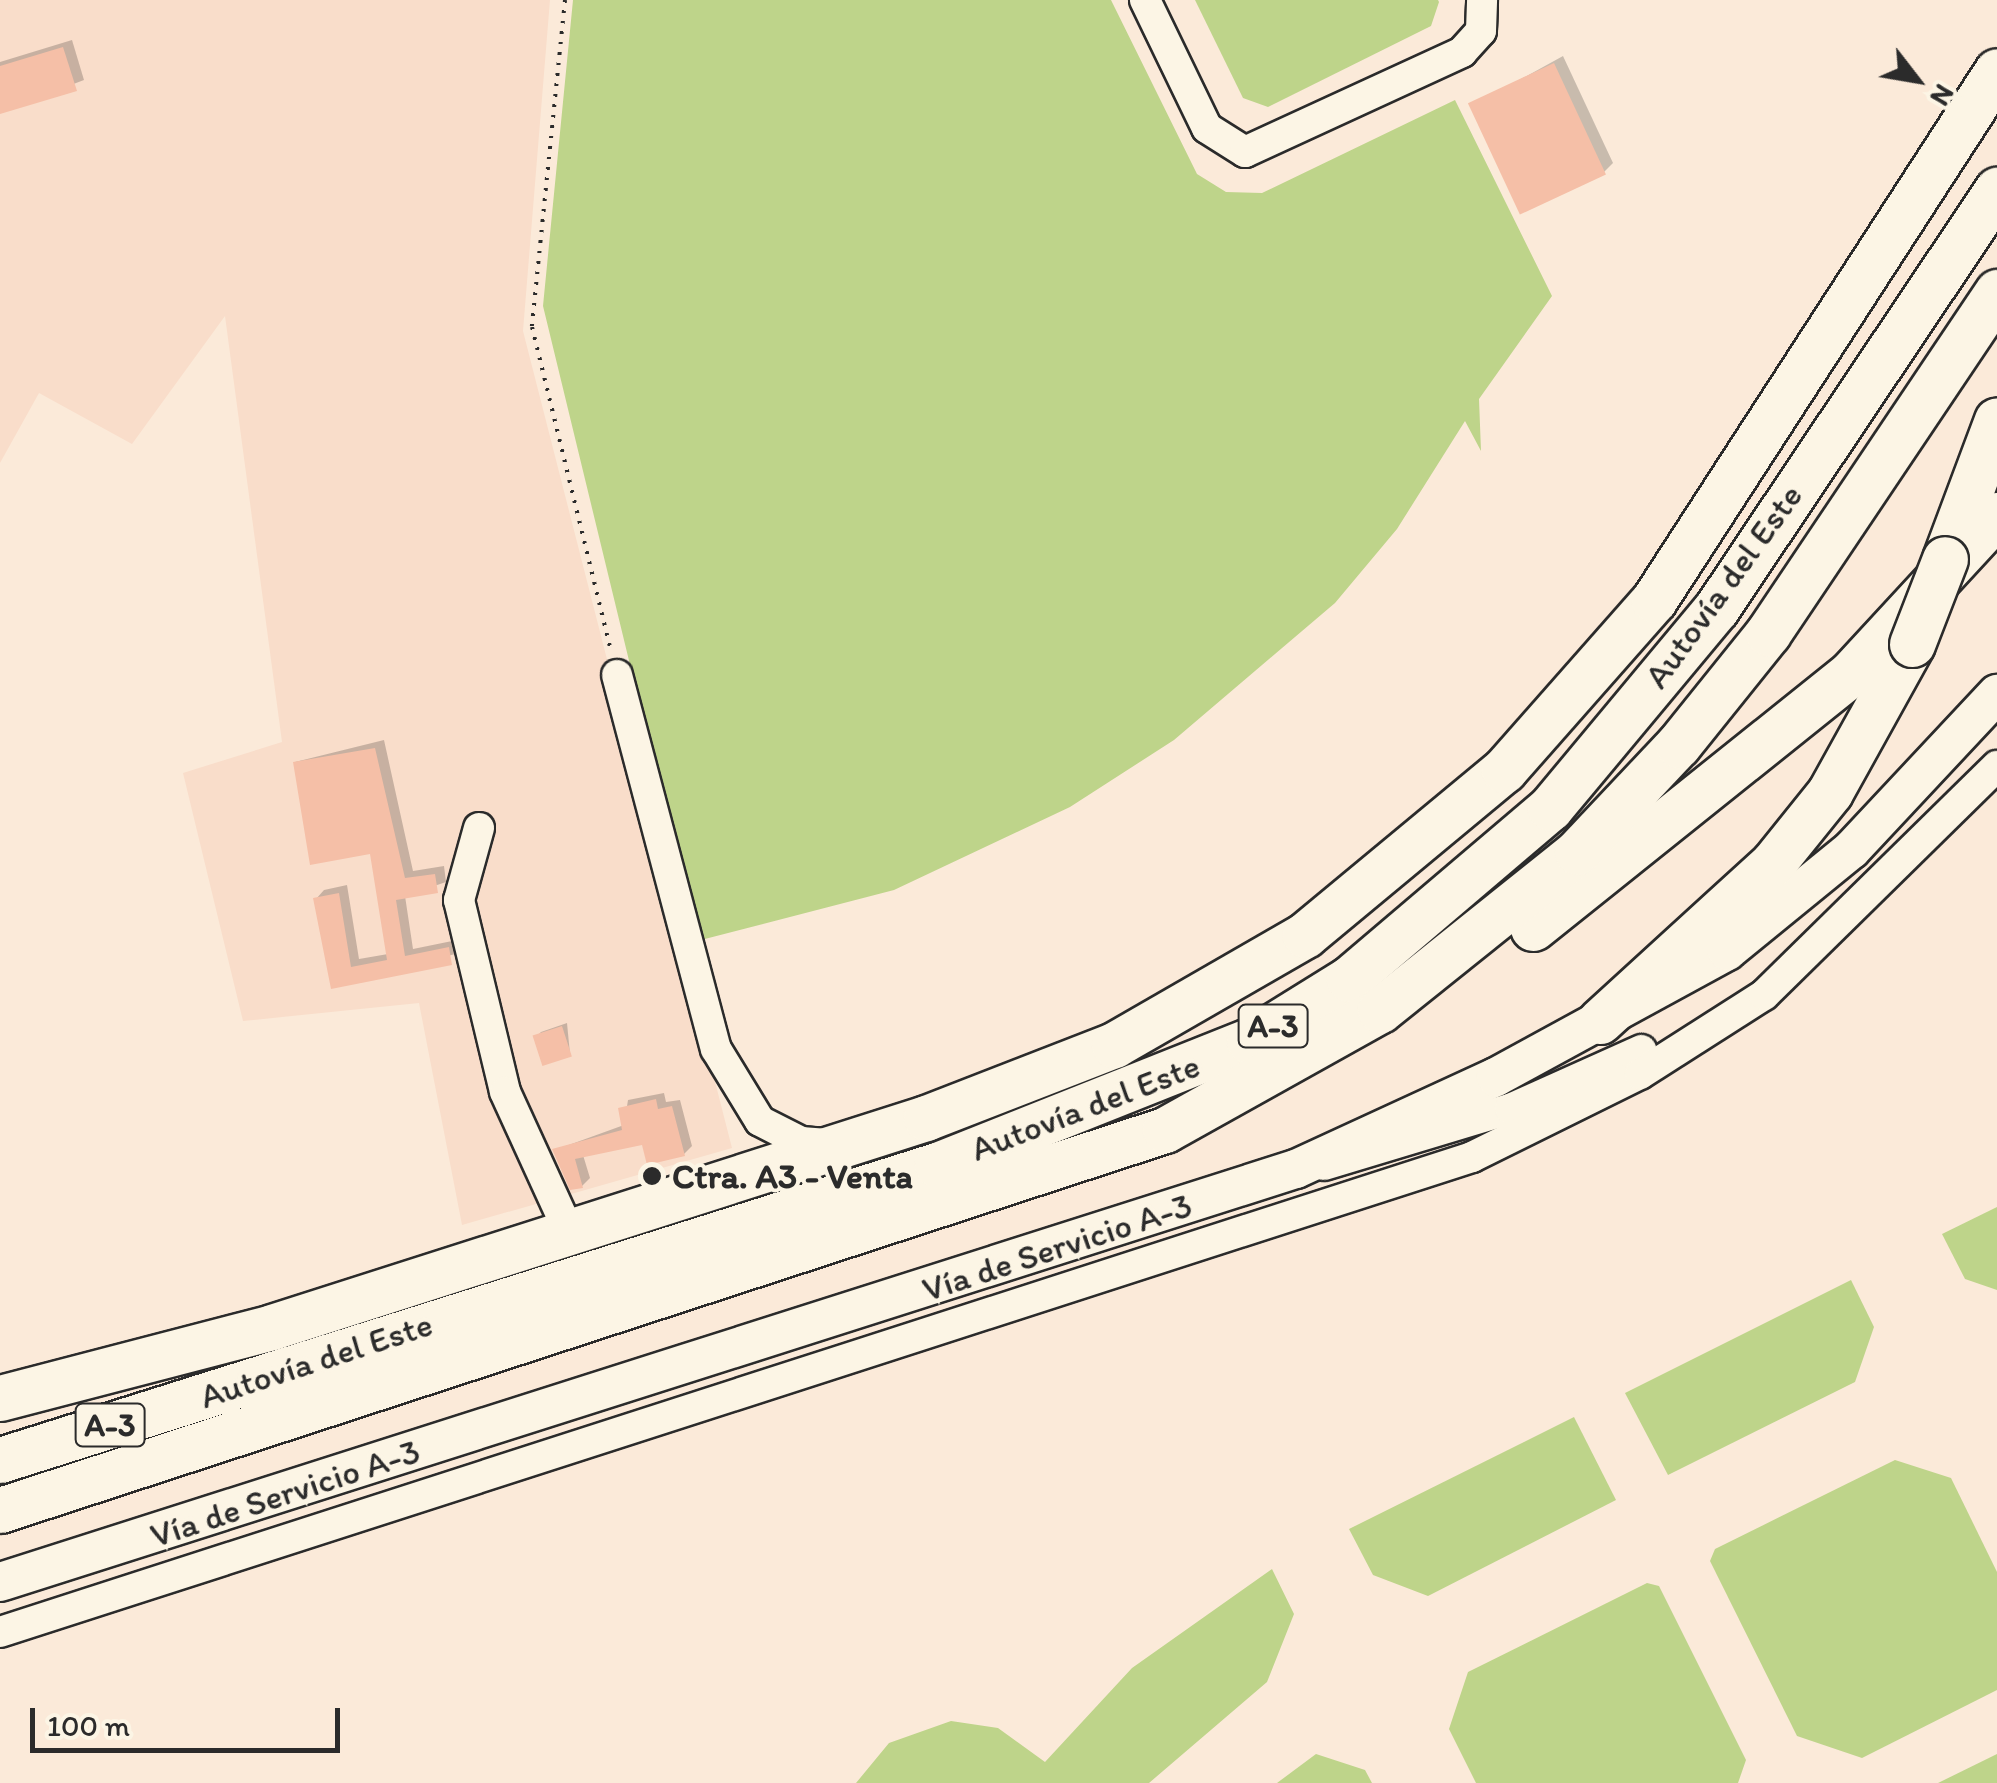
<!DOCTYPE html>
<html>
<head>
<meta charset="utf-8">
<style>
	body { margin:0 }
	#map { position:relative; width:1997px; height:1783px; overflow:hidden; background:#fbead9; font-family:Itim,sans-serif }
	div>[style] { position:absolute }
	.built>* { inset:0; background:#f9ddca }
	.green>* { inset:0; background:#bed48a }
	.shadow>* { inset:0; background:#0003 }
	.building>* { inset:0; background:#f5bfa7; transform-origin:0 0 }
	.path>* { height:4px; margin-top:-2px; transform-origin:0; background:repeating-linear-gradient(90deg,#2b2b2b 0 2.5px,transparent 0 10.5px) }
	.roads { filter:drop-shadow(2px 0 #2b2b2b) drop-shadow(-2px 0 #2b2b2b) drop-shadow(0 2px #2b2b2b) drop-shadow(0 -2px #2b2b2b) }
	.minor>* { height:30px; margin:-15px; padding:0 15px; transform-origin:15px; border-radius:15px; background:#fcf5e5 }
	.major>* { height:38px; margin:-19px; padding:0 19px; transform-origin:19px; border-radius:19px; background:#fcf5e5 }
	.highway>* { height:45px; margin:-22.5px; padding:0 22.5px; transform-origin:22.5px; border-radius:22.5px; background:#fcf5e5 }
	.bridges { filter:drop-shadow(2px 0 #2b2b2b) drop-shadow(-2px 0 #2b2b2b) drop-shadow(0 2px #2b2b2b) drop-shadow(0 -2px #2b2b2b) }
	.highway-bridge>* { height:45px; margin:-22.5px; padding:0 22.5px; transform-origin:22.5px; border-radius:22.5px; background:#fcf5e5 }
	.dots>* { width:28px; height:28px; translate:-50% -50%; box-sizing:border-box; border:5px solid #fcf5e5; border-radius:50% }
	span { translate:-50% -50%; white-space:nowrap; text-align:center; line-height:1.15; -webkit-text-stroke:8px #fcf5e5; paint-order:stroke }
	.shield-label span { padding:2px 8px; background:#fcf5e5; border:2px solid; border-radius:8px; -webkit-text-stroke-width:0 }
	.shield-label { font-size:32px; color:#2b2b2b; font-weight:700 }
	.street-label { font-size:35px; color:#2b2b2b }
	.poi-label { font-size:35px; color:#2b2b2b; font-weight:700 }
	.left { translate:0 -50%; text-align:left }
	.north { position:absolute; left:1867px; top:30px; width:100px; height:100px; -webkit-text-stroke:8px #fcf5e5; paint-order:stroke; rotate:121deg; font-size:28px; font-weight:700; line-height:40px; text-align:center; color:#2b2b2b }
	.north::after { content:''; display:block; margin:auto; width:35px; height:45px; background:#2b2b2b; clip-path:polygon(50% 0,100% 100%,50% 72%,0 100%) }
	.scale { position:absolute; left:30px; top:1708px; width:310px; height:45px; box-sizing:border-box; border:5px solid #2b2b2b; border-top:0; padding-left:12px; font-size:30px; line-height:35px; white-space:nowrap; color:#2b2b2b; -webkit-text-stroke:8px #fcf5e5; paint-order:stroke }
</style>
</head>
<body>
<div id="map">
	<div class="built">
		<div style="clip-path:polygon(0 0,550px 0,523px 331px,732px 1148px,462px 1225px,419px 1003px,243px 1021px,183px 773px,282px 742px,225px 316px,132px 444px,39px 393px,0 463px)"></div>
	</div>
	<div class="green">
		<div style="clip-path:polygon(573px 0,1111px 0,1197px 174px,1226px 192px,1262px 193px,1455px 100px,1552px 296px,1479px 399px,1481px 451px,1465px 421px,1397px 529px,1335px 603px,1174px 740px,1070px 807px,894px 890px,697px 941px,543px 306px)"></div>
		<div style="clip-path:polygon(1195px 0,1438px 0,1439px 2px,1431px 26px,1268px 107px,1243px 98px)"></div>
		<div style="clip-path:polygon(1997px 1207px,1997px 1290px,1965px 1279px,1942px 1234px)"></div>
		<div style="clip-path:polygon(1851px 1280px,1874px 1327px,1855px 1382px,1668px 1475px,1625px 1393px)"></div>
		<div style="clip-path:polygon(1574px 1417px,1616px 1500px,1428px 1596px,1373px 1575px,1349px 1529px)"></div>
		<div style="clip-path:polygon(1895px 1460px,1951px 1478px,1997px 1572px,1997px 1690px,1862px 1758px,1797px 1736px,1710px 1561px,1715px 1549px)"></div>
		<div style="clip-path:polygon(1272px 1569px,1294px 1614px,1267px 1682px,1149px 1783px,856px 1783px,889px 1743px,951px 1721px,998px 1728px,1045px 1762px,1132px 1668px)"></div>
		<div style="clip-path:polygon(1647px 1583px,1659px 1586px,1746px 1760px,1738px 1783px,1476px 1783px,1449px 1729px,1468px 1672px)"></div>
		<div style="clip-path:polygon(1316px 1754px,1365px 1770px,1372px 1783px,1277px 1783px)"></div>
		<div style="clip-path:polygon(1997px 1754px,1997px 1783px,1938px 1783px)"></div>
	</div>
	<div class="shadow">
		<div style="clip-path:polygon(72px 40px,84px 80px,0 112px,0 62px)"></div>
		<div style="clip-path:polygon(1563px 56px,1613px 163px,1604px 172px,1472px 106px)"></div>
		<div style="clip-path:polygon(384px 740px,413px 871px,444px 866px,446px 882px,405px 896px,413px 949px,457px 940px,459px 953px,333px 986px,316px 899px,324px 890px,347px 885px,359px 959px,388px 954px,372px 852px,295px 762px)"></div>
		<div style="clip-path:polygon(567px 1023px,570px 1054px,536px 1037px,541px 1032px)"></div>
		<div style="clip-path:polygon(664px 1093px,666px 1102px,680px 1100px,692px 1146px,684px 1154px,644px 1142px,583px 1155px,590px 1178px,582px 1186px,555px 1150px,624px 1125px,628px 1100px)"></div>
	</div>
	<div class="building">
		<div style="clip-path:polygon(63px 47px,77px 91px,0 114px,0 66px)"></div>
		<div style="left:1554px;top:63px;width:123px;height:95px;rotate:65deg"></div>
		<div style="clip-path:polygon(375px 748px,405px 878px,435px 874px,438px 893px,396px 900px,405px 956px,449px 947px,452px 965px,331px 989px,313px 898px,339px 893px,351px 967px,387px 960px,370px 854px,310px 865px,293px 762px)"></div>
		<div style="left:562px;top:1026px;width:32px;height:31px;rotate:72deg"></div>
		<div style="clip-path:polygon(656px 1099px,658px 1109px,672px 1106px,685px 1156px,647px 1165px,642px 1145px,575px 1159px,583px 1188px,570px 1190px,552px 1149px,622px 1130px,618px 1108px)"></div>
	</div>
	<div class="path">
		<div style="left:565px;top:0;width:329px;rotate:95.8deg"></div>
		<div style="left:532px;top:327px;width:333px;rotate:76.3deg"></div>
	</div>
	<div class="roads">
		<div class="minor">
			<div style="left:1145px;top:0;width:142px;rotate:64.2deg"></div>
			<div style="left:1207px;top:128px;width:45px;rotate:32.3deg"></div>
			<div style="left:1245px;top:152px;width:239px;rotate:-24.7deg"></div>
			<div style="left:1462px;top:52px;width:28px;rotate:-48deg"></div>
			<div style="left:1481px;top:31px;width:31px;rotate:-88deg"></div>
			<div style="left:617px;top:675px;width:387px;rotate:75.2deg"></div>
			<div style="left:716px;top:1049px;width:84px;rotate:58.6deg"></div>
			<div style="left:760px;top:1121px;width:46px;rotate:27.1deg"></div>
			<div style="left:801px;top:1142px;width:30px;rotate:4deg"></div>
			<div style="left:479px;top:828px;width:75px;rotate:105.5deg"></div>
			<div style="left:459px;top:900px;width:197px;rotate:76.5deg"></div>
			<div style="left:505px;top:1092px;width:154px;rotate:65.4deg"></div>
			<div style="left:1324px;top:1165px;width:194px;rotate:-16.8deg"></div>
			<div style="left:1510px;top:1109px;width:144px;rotate:-24.2deg"></div>
			<div style="left:0;top:1632px;width:1547px;rotate:-17.88deg"></div>
			<div style="left:1472px;top:1157px;width:187px;rotate:-26.3deg"></div>
			<div style="left:1640px;top:1074px;width:147px;rotate:-32.5deg"></div>
			<div style="left:1764px;top:995px;width:327px;rotate:-44.5deg"></div>
		</div>
		<div class="major">
			<div style="left:0;top:1582px;width:1360px;rotate:-17.68deg"></div>
			<div style="left:1296px;top:1169px;width:220px;rotate:-24.7deg"></div>
			<div style="left:1496px;top:1077px;width:263px;rotate:-28.6deg"></div>
			<div style="left:1727px;top:951px;width:160px;rotate:-39.2deg"></div>
			<div style="left:1851px;top:850px;width:214px;rotate:-46.9deg"></div>
		</div>
		<div class="highway">
			<div style="left:1945px;top:559px;width:148px;rotate:-69.5deg"></div>
			<div style="left:1533px;top:928px;width:408px;rotate:-38.7deg"></div>
			<div style="left:1851px;top:673px;width:215px;rotate:-47.3deg"></div>
			<div style="left:1600px;top:1021px;width:234px;rotate:-42.4deg"></div>
			<div style="left:1773px;top:863px;width:91px;rotate:-51.2deg"></div>
			<div style="left:1830px;top:792px;width:169px;rotate:-61deg"></div>
			<div style="left:0;top:1398px;width:281px;rotate:-14.6deg"></div>
			<div style="left:272px;top:1327px;width:687px;rotate:-17.72deg"></div>
			<div style="left:926px;top:1118px;width:202px;rotate:-21.2deg"></div>
			<div style="left:1114px;top:1045px;width:220px;rotate:-29.9deg"></div>
			<div style="left:1305px;top:935px;width:259px;rotate:-39.7deg"></div>
			<div style="left:1504px;top:770px;width:227px;rotate:-48.6deg"></div>
			<div style="left:1654px;top:600px;width:630px;rotate:-57.04deg"></div>
			<div style="left:0;top:1460px;width:982px;rotate:-17.48deg"></div>
			<div style="left:937px;top:1165px;width:336px;rotate:-21.7deg"></div>
			<div style="left:1249px;top:1041px;width:118px;rotate:-31.8deg"></div>
			<div style="left:1349px;top:979px;width:264px;rotate:-40.4deg"></div>
			<div style="left:1550px;top:808px;width:259px;rotate:-50.2deg"></div>
			<div style="left:1716px;top:609px;width:505px;rotate:-56.15deg"></div>
			<div style="left:0;top:1510px;width:1225px;rotate:-18.07deg"></div>
			<div style="left:1165px;top:1130px;width:246px;rotate:-29.2deg"></div>
			<div style="left:1380px;top:1010px;width:253px;rotate:-38.7deg"></div>
			<div style="left:1577px;top:852px;width:147px;rotate:-46.7deg"></div>
			<div style="left:1678px;top:745px;width:144px;rotate:-51.2deg"></div>
			<div style="left:1768px;top:633px;width:411px;rotate:-56.1deg"></div>
		</div>
	</div>
	<div class="bridges">
		<div class="highway-bridge">
			<div style="left:1912px;top:644px;width:91px;rotate:-68.8deg"></div>
		</div>
	</div>
	<div class="dots">
		<div style="left:652px;top:1176px;background:#2b2b2b"></div>
	</div>
	<div class="shield-label">
		<span style="left:1273px;top:1026px">A-3</span>
		<span style="left:110px;top:1425px">A-3</span>
	</div>
	<div class="street-label">
		<span style="left:1723px;top:586px;rotate:-54deg">Autovía del Este</span>
		<span style="left:1085px;top:1107px;rotate:-21deg">Autovía del Este</span>
		<span style="left:1057px;top:1247px;rotate:-18deg">Vía de Servicio A-3</span>
		<span style="left:316px;top:1360px;rotate:-18deg">Autovía del Este</span>
		<span style="left:285px;top:1493px;rotate:-18deg">Vía de Servicio A-3</span>
	</div>
	<div class="poi-label">
		<span class="left" style="left:672px;top:1176px">Ctra. A3 - Venta</span>
	</div>
	<div class="north">N</div>
	<div class="scale">100 m</div>
</div>
</body>
</html>
